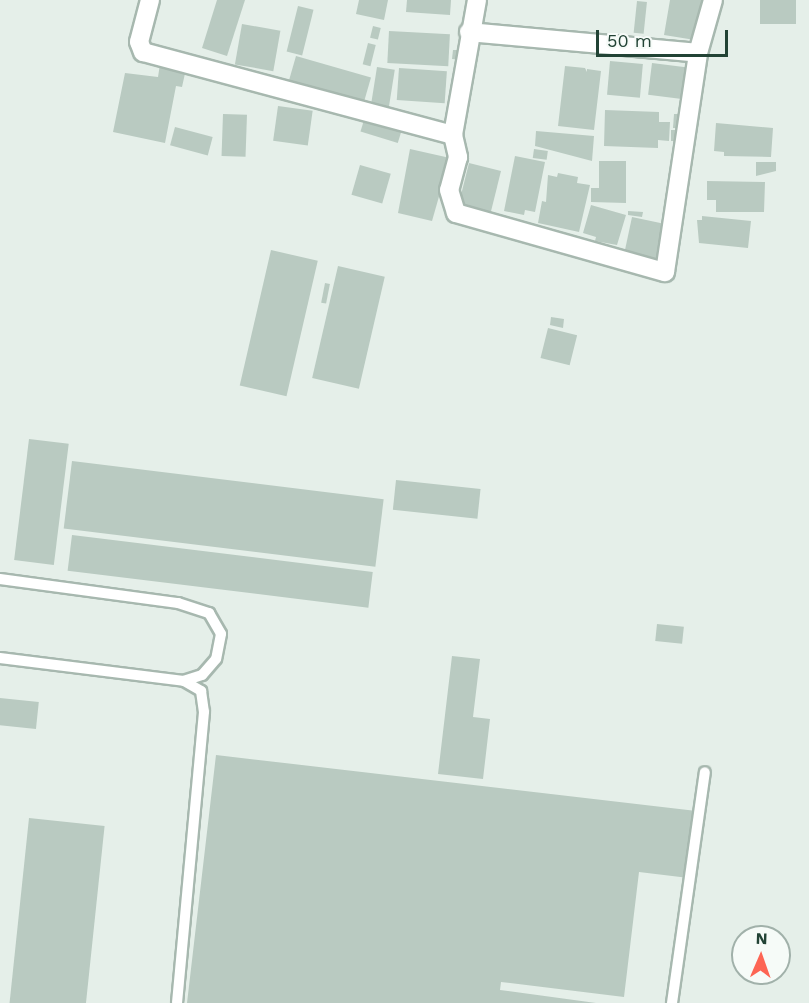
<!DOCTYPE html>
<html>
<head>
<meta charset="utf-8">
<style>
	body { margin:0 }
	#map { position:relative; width:809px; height:1003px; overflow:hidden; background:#e5efe9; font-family:"Work Sans",sans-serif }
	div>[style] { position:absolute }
	.building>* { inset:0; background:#b9cac1; transform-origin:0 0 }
	.roads { filter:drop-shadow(2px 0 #a7b8af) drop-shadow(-2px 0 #a7b8af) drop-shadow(0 2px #a7b8af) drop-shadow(0 -2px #a7b8af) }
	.lane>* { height:10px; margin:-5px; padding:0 5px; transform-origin:5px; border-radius:5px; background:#fff }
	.street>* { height:18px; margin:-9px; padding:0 9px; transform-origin:9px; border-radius:9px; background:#fff }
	span { translate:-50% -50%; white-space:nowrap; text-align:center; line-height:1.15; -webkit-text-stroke:6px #f6fbf8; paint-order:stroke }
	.north { position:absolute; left:731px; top:925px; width:60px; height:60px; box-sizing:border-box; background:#f6fbf8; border:2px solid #a1b1aa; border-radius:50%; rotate:2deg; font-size:16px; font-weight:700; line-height:24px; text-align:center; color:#224335 }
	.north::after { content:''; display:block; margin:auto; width:21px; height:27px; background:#fd6554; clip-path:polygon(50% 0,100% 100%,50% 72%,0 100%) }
	.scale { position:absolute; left:596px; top:30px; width:132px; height:27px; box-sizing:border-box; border:3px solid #224335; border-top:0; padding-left:8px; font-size:18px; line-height:21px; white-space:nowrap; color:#224335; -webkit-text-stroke:4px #f6fbf8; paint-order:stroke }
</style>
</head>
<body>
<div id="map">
	<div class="building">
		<div style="clip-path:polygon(217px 0,245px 0,227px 56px,202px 48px)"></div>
		<div style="clip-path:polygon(359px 0,388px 0,384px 20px,356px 14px)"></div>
		<div style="clip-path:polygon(407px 0,451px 0,450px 15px,406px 12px)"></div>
		<div style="clip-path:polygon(670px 0,707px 0,705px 13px,700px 12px,695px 40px,664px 35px)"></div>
		<div style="left:760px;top:0;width:36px;height:24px"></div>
		<div style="left:637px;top:1px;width:10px;height:32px;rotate:6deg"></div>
		<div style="left:298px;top:6px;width:16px;height:47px;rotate:14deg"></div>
		<div style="left:242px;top:24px;width:39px;height:41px;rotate:10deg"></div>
		<div style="left:373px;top:26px;width:8px;height:12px;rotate:14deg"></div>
		<div style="left:389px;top:31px;width:61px;height:32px;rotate:3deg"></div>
		<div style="left:368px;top:43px;width:8px;height:22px;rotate:14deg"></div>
		<div style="clip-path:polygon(453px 50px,463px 50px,463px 60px,452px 59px)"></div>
		<div style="left:296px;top:56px;width:78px;height:25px;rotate:16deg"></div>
		<div style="left:610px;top:61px;width:33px;height:34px;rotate:5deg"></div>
		<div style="left:652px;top:63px;width:34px;height:32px;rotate:7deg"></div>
		<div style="clip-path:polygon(160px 64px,186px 69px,182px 87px,176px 86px,165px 143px,113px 132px,125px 73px,158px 77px)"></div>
		<div style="clip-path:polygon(565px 66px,585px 68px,587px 72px,587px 69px,601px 71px,594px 130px,558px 126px)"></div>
		<div style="left:377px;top:67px;width:18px;height:40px;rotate:9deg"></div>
		<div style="left:399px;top:68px;width:48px;height:32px;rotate:4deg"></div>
		<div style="left:278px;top:106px;width:35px;height:35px;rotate:8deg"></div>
		<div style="clip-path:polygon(605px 110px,659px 112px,659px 122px,670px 122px,669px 141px,658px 140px,658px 148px,604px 146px)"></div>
		<div style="left:223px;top:114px;width:24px;height:42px;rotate:2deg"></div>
		<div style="clip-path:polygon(674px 114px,685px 114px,683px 128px,673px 128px)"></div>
		<div style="left:364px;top:120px;width:39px;height:12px;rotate:17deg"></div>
		<div style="clip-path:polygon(716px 123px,773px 128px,771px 157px,724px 156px,724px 152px,714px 151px)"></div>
		<div style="left:175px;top:127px;width:39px;height:19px;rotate:15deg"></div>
		<div style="left:671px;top:130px;width:10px;height:11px"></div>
		<div style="clip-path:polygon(536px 131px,594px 136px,592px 161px,535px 146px)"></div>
		<div style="clip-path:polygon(410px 149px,450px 158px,432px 221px,398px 213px)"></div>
		<div style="left:534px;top:149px;width:14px;height:9px;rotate:8deg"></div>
		<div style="clip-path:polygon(515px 156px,545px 162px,535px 212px,525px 210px,524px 215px,504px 211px)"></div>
		<div style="clip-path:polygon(599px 161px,626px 161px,626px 203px,591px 202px,591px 188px,599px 188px)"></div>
		<div style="clip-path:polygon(756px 162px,776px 162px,776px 171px,756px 176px)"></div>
		<div style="left:469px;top:163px;width:33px;height:43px;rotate:14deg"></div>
		<div style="left:360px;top:165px;width:32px;height:31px;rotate:16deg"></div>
		<div style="clip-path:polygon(558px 173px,578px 177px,577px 183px,590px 185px,579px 232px,538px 223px,542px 201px,546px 202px,548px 175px,557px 177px)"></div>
		<div style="clip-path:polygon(707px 181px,765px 182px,764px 212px,716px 212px,716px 200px,707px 200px)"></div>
		<div style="clip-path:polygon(591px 205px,626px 215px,617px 245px,595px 241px,596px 237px,583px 233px)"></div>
		<div style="clip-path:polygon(628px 211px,643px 212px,642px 217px,628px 215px)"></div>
		<div style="clip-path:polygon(702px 216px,751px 221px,748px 248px,699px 243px,697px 220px,702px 220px)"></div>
		<div style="left:632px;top:217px;width:35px;height:37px;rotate:12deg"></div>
		<div style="left:271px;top:250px;width:48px;height:139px;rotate:13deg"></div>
		<div style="left:338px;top:266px;width:48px;height:115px;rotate:13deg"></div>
		<div style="left:325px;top:283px;width:5px;height:20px;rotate:11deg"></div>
		<div style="clip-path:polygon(551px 317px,564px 319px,563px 328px,550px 325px)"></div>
		<div style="left:548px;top:328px;width:30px;height:31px;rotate:14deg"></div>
		<div style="left:29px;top:439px;width:40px;height:122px;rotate:7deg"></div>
		<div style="left:72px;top:461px;width:314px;height:68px;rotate:7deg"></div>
		<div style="left:396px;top:480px;width:85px;height:30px;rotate:6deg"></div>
		<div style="left:72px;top:535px;width:303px;height:36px;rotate:7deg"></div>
		<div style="left:657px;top:624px;width:27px;height:17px;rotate:6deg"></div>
		<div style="clip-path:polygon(452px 656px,480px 659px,473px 717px,490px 719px,483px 779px,438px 774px)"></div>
		<div style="left:0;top:698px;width:39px;height:27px;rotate:6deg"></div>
		<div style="clip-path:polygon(216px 755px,705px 812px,697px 879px,639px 872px,624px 997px,501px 982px,500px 990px,596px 1003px,187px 1003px)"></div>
		<div style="left:29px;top:818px;width:76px;height:186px;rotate:6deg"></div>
	</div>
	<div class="roads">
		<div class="lane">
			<div style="left:0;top:579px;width:180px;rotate:7.7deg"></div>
			<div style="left:178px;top:603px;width:33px;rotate:18deg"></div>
			<div style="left:209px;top:613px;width:24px;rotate:60deg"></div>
			<div style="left:221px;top:634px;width:25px;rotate:101deg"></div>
			<div style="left:216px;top:659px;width:21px;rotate:131deg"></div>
			<div style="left:202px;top:675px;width:19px;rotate:162deg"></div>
			<div style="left:0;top:658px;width:185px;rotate:7.1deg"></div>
			<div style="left:184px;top:681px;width:20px;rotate:30deg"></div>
			<div style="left:201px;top:691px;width:21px;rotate:82deg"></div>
			<div style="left:204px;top:712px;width:292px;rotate:95.3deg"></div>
			<div style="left:672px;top:1003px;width:233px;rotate:-81.9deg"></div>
		</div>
		<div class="street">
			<div style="left:150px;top:0;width:43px;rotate:104.7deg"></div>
			<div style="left:139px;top:42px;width:11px;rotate:68deg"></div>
			<div style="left:143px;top:52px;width:321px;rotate:15deg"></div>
			<div style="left:477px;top:0;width:137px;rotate:100.1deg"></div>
			<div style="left:453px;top:135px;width:23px;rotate:77deg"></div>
			<div style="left:458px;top:157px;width:34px;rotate:105deg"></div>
			<div style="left:449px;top:190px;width:24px;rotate:73deg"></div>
			<div style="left:456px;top:213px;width:217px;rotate:15.8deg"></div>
			<div style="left:665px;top:272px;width:221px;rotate:-81.4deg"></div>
			<div style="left:698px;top:53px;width:55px;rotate:-74.2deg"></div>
			<div style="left:469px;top:32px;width:230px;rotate:5.2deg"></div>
		</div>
	</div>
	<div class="north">N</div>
	<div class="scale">50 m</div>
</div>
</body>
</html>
